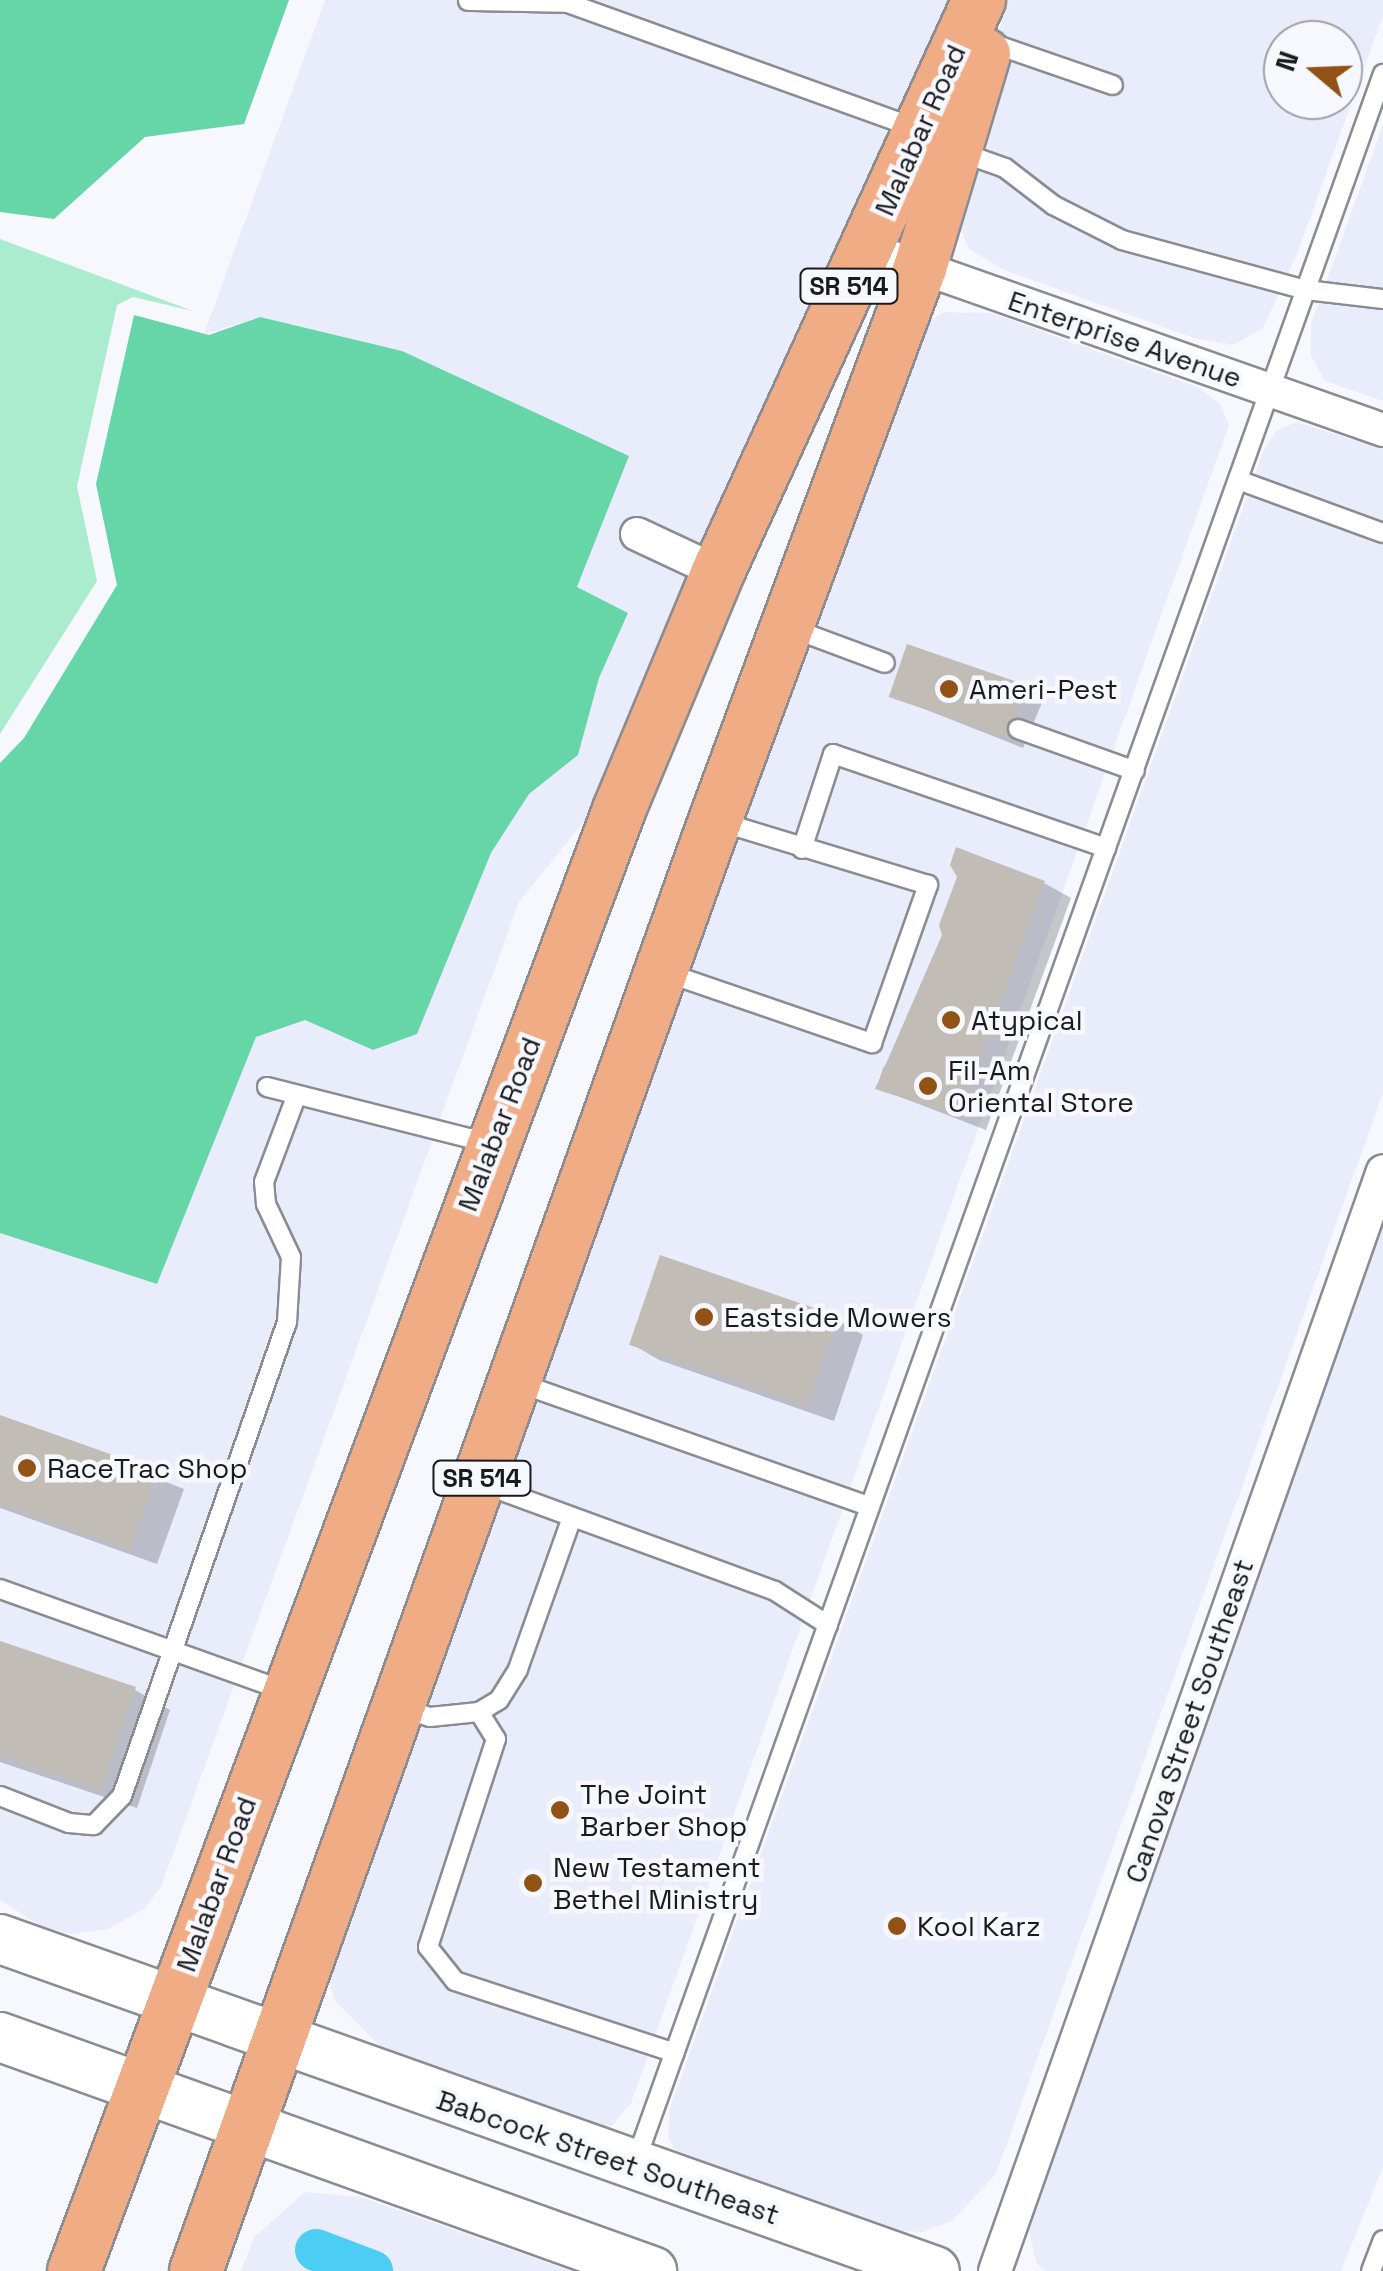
<!DOCTYPE html>
<html>
<head>
<meta charset="utf-8">
<style>
	body { margin:0 }
	#map { position:relative; width:1383px; height:2271px; overflow:hidden; background:#f7f8fe; font-family:"Space Grotesk",sans-serif }
	div>[style] { position:absolute }
	.built>* { inset:0; background:#e9edfb }
	.green>* { inset:0; background:#acecce }
	.forest>* { inset:0; background:#66d6a9 }
	.shadow>* { inset:0; background:#0003 }
	.canal>* { height:42px; margin:-21px; padding:0 21px; transform-origin:21px; border-radius:21px; background:#4ccdf4 }
	.building>* { inset:0; background:#c1bcb6; transform-origin:0 0 }
	.roads { filter:drop-shadow(2px 0 #8a8c92) drop-shadow(-2px 0 #8a8c92) drop-shadow(0 2px #8a8c92) drop-shadow(0 -2px #8a8c92) }
	.lane>* { height:18px; margin:-9px; padding:0 9px; transform-origin:9px; border-radius:9px; background:#fff }
	.street>* { height:32px; margin:-16px; padding:0 16px; transform-origin:16px; border-radius:16px; background:#fff }
	.secondary>* { height:48px; margin:-24px; padding:0 24px; transform-origin:24px; border-radius:24px; background:#fff }
	.primary>* { height:52px; margin:-26px; padding:0 26px; transform-origin:26px; border-radius:26px; background:#f0ad85 }
	.dots>* { width:28px; height:28px; translate:-50% -50%; box-sizing:border-box; border:5px solid #f7f8fe; border-radius:50% }
	span { translate:-50% -50%; white-space:nowrap; text-align:center; line-height:1.15; -webkit-text-stroke:9px #f7f8fe; paint-order:stroke }
	.shield-label span { padding:2px 8px; background:#f7f8fe; border:2px solid; border-radius:8px; -webkit-text-stroke-width:0 }
	.shield-label { font-size:25px; color:#1a1a1d; font-weight:700 }
	.street-label { font-size:28px; color:#1a1a1d }
	.poi-label { font-size:28px; color:#1a1a1d }
	.left { translate:0 -50%; text-align:left }
	.north { position:absolute; left:1263px; top:20px; width:100px; height:100px; box-sizing:border-box; background:#f7f8fe; border:2px solid #9f9fa4; border-radius:50%; rotate:289deg; font-size:28px; font-weight:700; line-height:40px; text-align:center; color:#1a1a1d }
	.north::after { content:''; display:block; margin:auto; width:35px; height:45px; background:#905315; clip-path:polygon(50% 0,100% 100%,50% 72%,0 100%) }
</style>
</head>
<body>
<div id="map">
	<div class="built">
		<div style="clip-path:polygon(325px 0,948px 0,599px 803px,519px 902px,161px 1887px,144px 1909px,108px 1929px,71px 1934px,44px 1928px,0 1900px,0 1233px,157px 1284px,256px 1037px,305px 1020px,373px 1050px,417px 1034px,491px 853px,529px 794px,578px 755px,599px 678px,628px 614px,577px 587px,629px 456px,260px 317px,204px 334px)"></div>
		<div style="clip-path:polygon(evenodd,1009px 0,1383px 0,1383px 16px,1297px 254px,1263px 328px,1233px 345px,1194px 338px,1004px 270px,969px 249px,953px 211px,973px 110px,1009px 0,1283px 40px,1343px 40px,1343px 100px,1283px 100px,1283px 40px)"></div>
		<div style="clip-path:polygon(1383px 125px,1383px 401px,1325px 381px,1311px 356px,1311px 324px)"></div>
		<div style="clip-path:polygon(944px 312px,991px 313px,1200px 388px,1220px 404px,1229px 425px,631px 2103px,610px 2128px,381px 2047px,334px 2000px,327px 1970px,903px 337px)"></div>
		<div style="clip-path:polygon(1296px 422px,1383px 449px,1383px 1093px,996px 2174px,952px 2221px,922px 2232px,899px 2231px,675px 2150px,668px 2137px,670px 2108px,1264px 449px,1276px 431px)"></div>
		<div style="clip-path:polygon(1383px 1207px,1383px 2167px,1341px 2271px,1045px 2271px,1036px 2263px,1027px 2218px)"></div>
		<div style="clip-path:polygon(305px 2192px,361px 2197px,571px 2271px,241px 2271px,254px 2237px)"></div>
	</div>
	<div class="green">
		<div style="clip-path:polygon(0 239px,193px 311px,133px 297px,117px 305px,77px 486px,97px 581px,0 734px)"></div>
	</div>
	<div class="forest">
		<div style="clip-path:polygon(0 0,289px 0,244px 124px,145px 137px,54px 219px,0 212px)"></div>
		<div style="clip-path:polygon(134px 315px,209px 335px,260px 317px,402px 351px,629px 456px,577px 587px,628px 613px,599px 678px,578px 755px,529px 794px,491px 853px,417px 1034px,373px 1050px,305px 1020px,256px 1037px,157px 1284px,0 1233px,0 763px,24px 738px,117px 585px,96px 484px)"></div>
	</div>
	<div class="shadow">
		<div style="clip-path:polygon(1026px 687px,1044px 698px,1023px 748px,889px 695px)"></div>
		<div style="clip-path:polygon(1044px 883px,1071px 898px,986px 1130px,877px 1088px,883px 1068px)"></div>
		<div style="clip-path:polygon(836px 1319px,863px 1335px,834px 1421px,659px 1360px,632px 1344px)"></div>
		<div style="clip-path:polygon(0 1417px,184px 1489px,157px 1564px,0 1508px)"></div>
		<div style="clip-path:polygon(0 1644px,135px 1690px,170px 1710px,137px 1808px,0 1762px)"></div>
	</div>
	<div class="canal">
		<div style="left:316px;top:2250px;width:60px;rotate:20.6deg"></div>
	</div>
	<div class="building">
		<div style="left:907px;top:644px;width:127px;height:56px;rotate:19deg"></div>
		<div style="clip-path:polygon(956px 847px,1045px 881px,959px 1116px,875px 1089px,942px 935px,939px 925px,957px 877px,950px 865px)"></div>
		<div style="left:660px;top:1255px;width:188px;height:95px;rotate:19deg"></div>
		<div style="clip-path:polygon(0 1415px,158px 1471px,130px 1550px,0 1504px)"></div>
		<div style="clip-path:polygon(0 1641px,136px 1687px,101px 1790px,0 1755px)"></div>
	</div>
	<div class="roads">
		<div class="lane">
			<div style="left:468px;top:1px;width:100px;rotate:1.1deg"></div>
			<div style="left:568px;top:3px;width:369px;rotate:19.8deg"></div>
			<div style="left:988px;top:42px;width:132px;rotate:19deg"></div>
			<div style="left:960px;top:152px;width:48px;rotate:19.6deg"></div>
			<div style="left:1005px;top:168px;width:61px;rotate:37.6deg"></div>
			<div style="left:1053px;top:205px;width:77px;rotate:26.9deg"></div>
			<div style="left:1122px;top:240px;width:191px;rotate:15.2deg"></div>
			<div style="left:1306px;top:290px;width:78px;rotate:6.7deg"></div>
			<div style="left:1238px;top:480px;width:154px;rotate:20.1deg"></div>
			<div style="left:791px;top:628px;width:100px;rotate:20.4deg"></div>
			<div style="left:1018px;top:729px;width:124px;rotate:19.7deg"></div>
			<div style="left:802px;top:849px;width:100px;rotate:-71.9deg"></div>
			<div style="left:833px;top:754px;width:289px;rotate:19deg"></div>
			<div style="left:667px;top:973px;width:217px;rotate:18.9deg"></div>
			<div style="left:872px;top:1043px;width:168px;rotate:-70.5deg"></div>
			<div style="left:928px;top:885px;width:220px;rotate:-163.1deg"></div>
			<div style="left:267px;top:1087px;width:208px;rotate:14.2deg"></div>
			<div style="left:469px;top:1138px;width:24px;rotate:2deg"></div>
			<div style="left:516px;top:1382px;width:375px;rotate:19.4deg"></div>
			<div style="left:480px;top:1483px;width:314px;rotate:20.1deg"></div>
			<div style="left:775px;top:1591px;width:63px;rotate:32.7deg"></div>
			<div style="left:0;top:1589px;width:305px;rotate:19.7deg"></div>
			<div style="left:402px;top:1708px;width:29px;rotate:18deg"></div>
			<div style="left:430px;top:1717px;width:49px;rotate:-5.8deg"></div>
			<div style="left:479px;top:1712px;width:32px;rotate:58deg"></div>
			<div style="left:496px;top:1739px;width:219px;rotate:108.1deg"></div>
			<div style="left:428px;top:1947px;width:43px;rotate:51.5deg"></div>
			<div style="left:455px;top:1981px;width:231px;rotate:18.1deg"></div>
			<div style="left:479px;top:1712px;width:23px;rotate:-31deg"></div>
			<div style="left:499px;top:1700px;width:36px;rotate:-58deg"></div>
			<div style="left:518px;top:1669px;width:161px;rotate:-70.4deg"></div>
			<div style="left:0;top:1796px;width:74px;rotate:21.4deg"></div>
			<div style="left:69px;top:1823px;width:25px;rotate:5deg"></div>
			<div style="left:94px;top:1825px;width:40px;rotate:-46deg"></div>
			<div style="left:122px;top:1796px;width:502px;rotate:-70.81deg"></div>
			<div style="left:287px;top:1322px;width:65px;rotate:-86.5deg"></div>
			<div style="left:291px;top:1257px;width:59px;rotate:-115.3deg"></div>
			<div style="left:266px;top:1204px;width:22px;rotate:-95deg"></div>
			<div style="left:264px;top:1182px;width:91px;rotate:-69.4deg"></div>
			<div style="left:635px;top:2163px;width:2219px;rotate:-70.3deg"></div>
			<div style="left:1371px;top:2271px;width:33px;rotate:-69deg"></div>
		</div>
		<div class="street">
			<div style="left:866px;top:248px;width:548px;rotate:19.39deg"></div>
			<div style="left:637px;top:534px;width:89px;rotate:25.1deg"></div>
			<div style="left:995px;top:2271px;width:1166px;rotate:-70.57deg"></div>
		</div>
		<div class="secondary">
			<div style="left:0;top:1939px;width:992px;rotate:19.55deg"></div>
			<div style="left:0;top:2037px;width:693px;rotate:19.74deg"></div>
		</div>
		<div class="primary">
			<div style="left:74px;top:2271px;width:1559px;rotate:-69.54deg"></div>
			<div style="left:619px;top:810px;width:258px;rotate:-67.4deg"></div>
			<div style="left:718px;top:572px;width:629px;rotate:-65.47deg"></div>
			<div style="left:196px;top:2271px;width:1540px;rotate:-70.31deg"></div>
			<div style="left:715px;top:821px;width:590px;rotate:-69.66deg"></div>
			<div style="left:920px;top:268px;width:223px;rotate:-73.3deg"></div>
		</div>
	</div>
	<div class="dots">
		<div style="left:949px;top:689px;background:#905315"></div>
		<div style="left:951px;top:1020px;background:#905315"></div>
		<div style="left:928px;top:1086px;background:#905315"></div>
		<div style="left:704px;top:1317px;background:#905315"></div>
		<div style="left:27px;top:1468px;background:#905315"></div>
		<div style="left:560px;top:1810px;background:#905315"></div>
		<div style="left:533px;top:1883px;background:#905315"></div>
		<div style="left:897px;top:1926px;background:#905315"></div>
	</div>
	<div class="shield-label">
		<span style="left:849px;top:286px">SR 514</span>
		<span style="left:482px;top:1478px">SR 514</span>
	</div>
	<div class="street-label">
		<span style="left:920px;top:130px;rotate:-66deg">Malabar Road</span>
		<span style="left:1125px;top:339px;rotate:19deg">Enterprise Avenue</span>
		<span style="left:499px;top:1124px;rotate:-69deg">Malabar Road</span>
		<span style="left:1189px;top:1721px;rotate:-71deg">Canova Street Southeast</span>
		<span style="left:216px;top:1884px;rotate:-70deg">Malabar Road</span>
		<span style="left:608px;top:2157px;rotate:19deg">Babcock Street Southeast</span>
	</div>
	<div class="poi-label">
		<span class="left" style="left:969px;top:689px">Ameri-Pest</span>
		<span class="left" style="left:971px;top:1020px">Atypical</span>
		<span class="left" style="left:948px;top:1086px">Fil-Am<br>Oriental Store</span>
		<span class="left" style="left:724px;top:1317px">Eastside Mowers</span>
		<span class="left" style="left:47px;top:1468px">RaceTrac Shop</span>
		<span class="left" style="left:580px;top:1810px">The Joint<br>Barber Shop</span>
		<span class="left" style="left:553px;top:1883px">New Testament<br>Bethel Ministry</span>
		<span class="left" style="left:917px;top:1926px">Kool Karz</span>
	</div>
	<div class="north">N</div>
</div>
</body>
</html>
